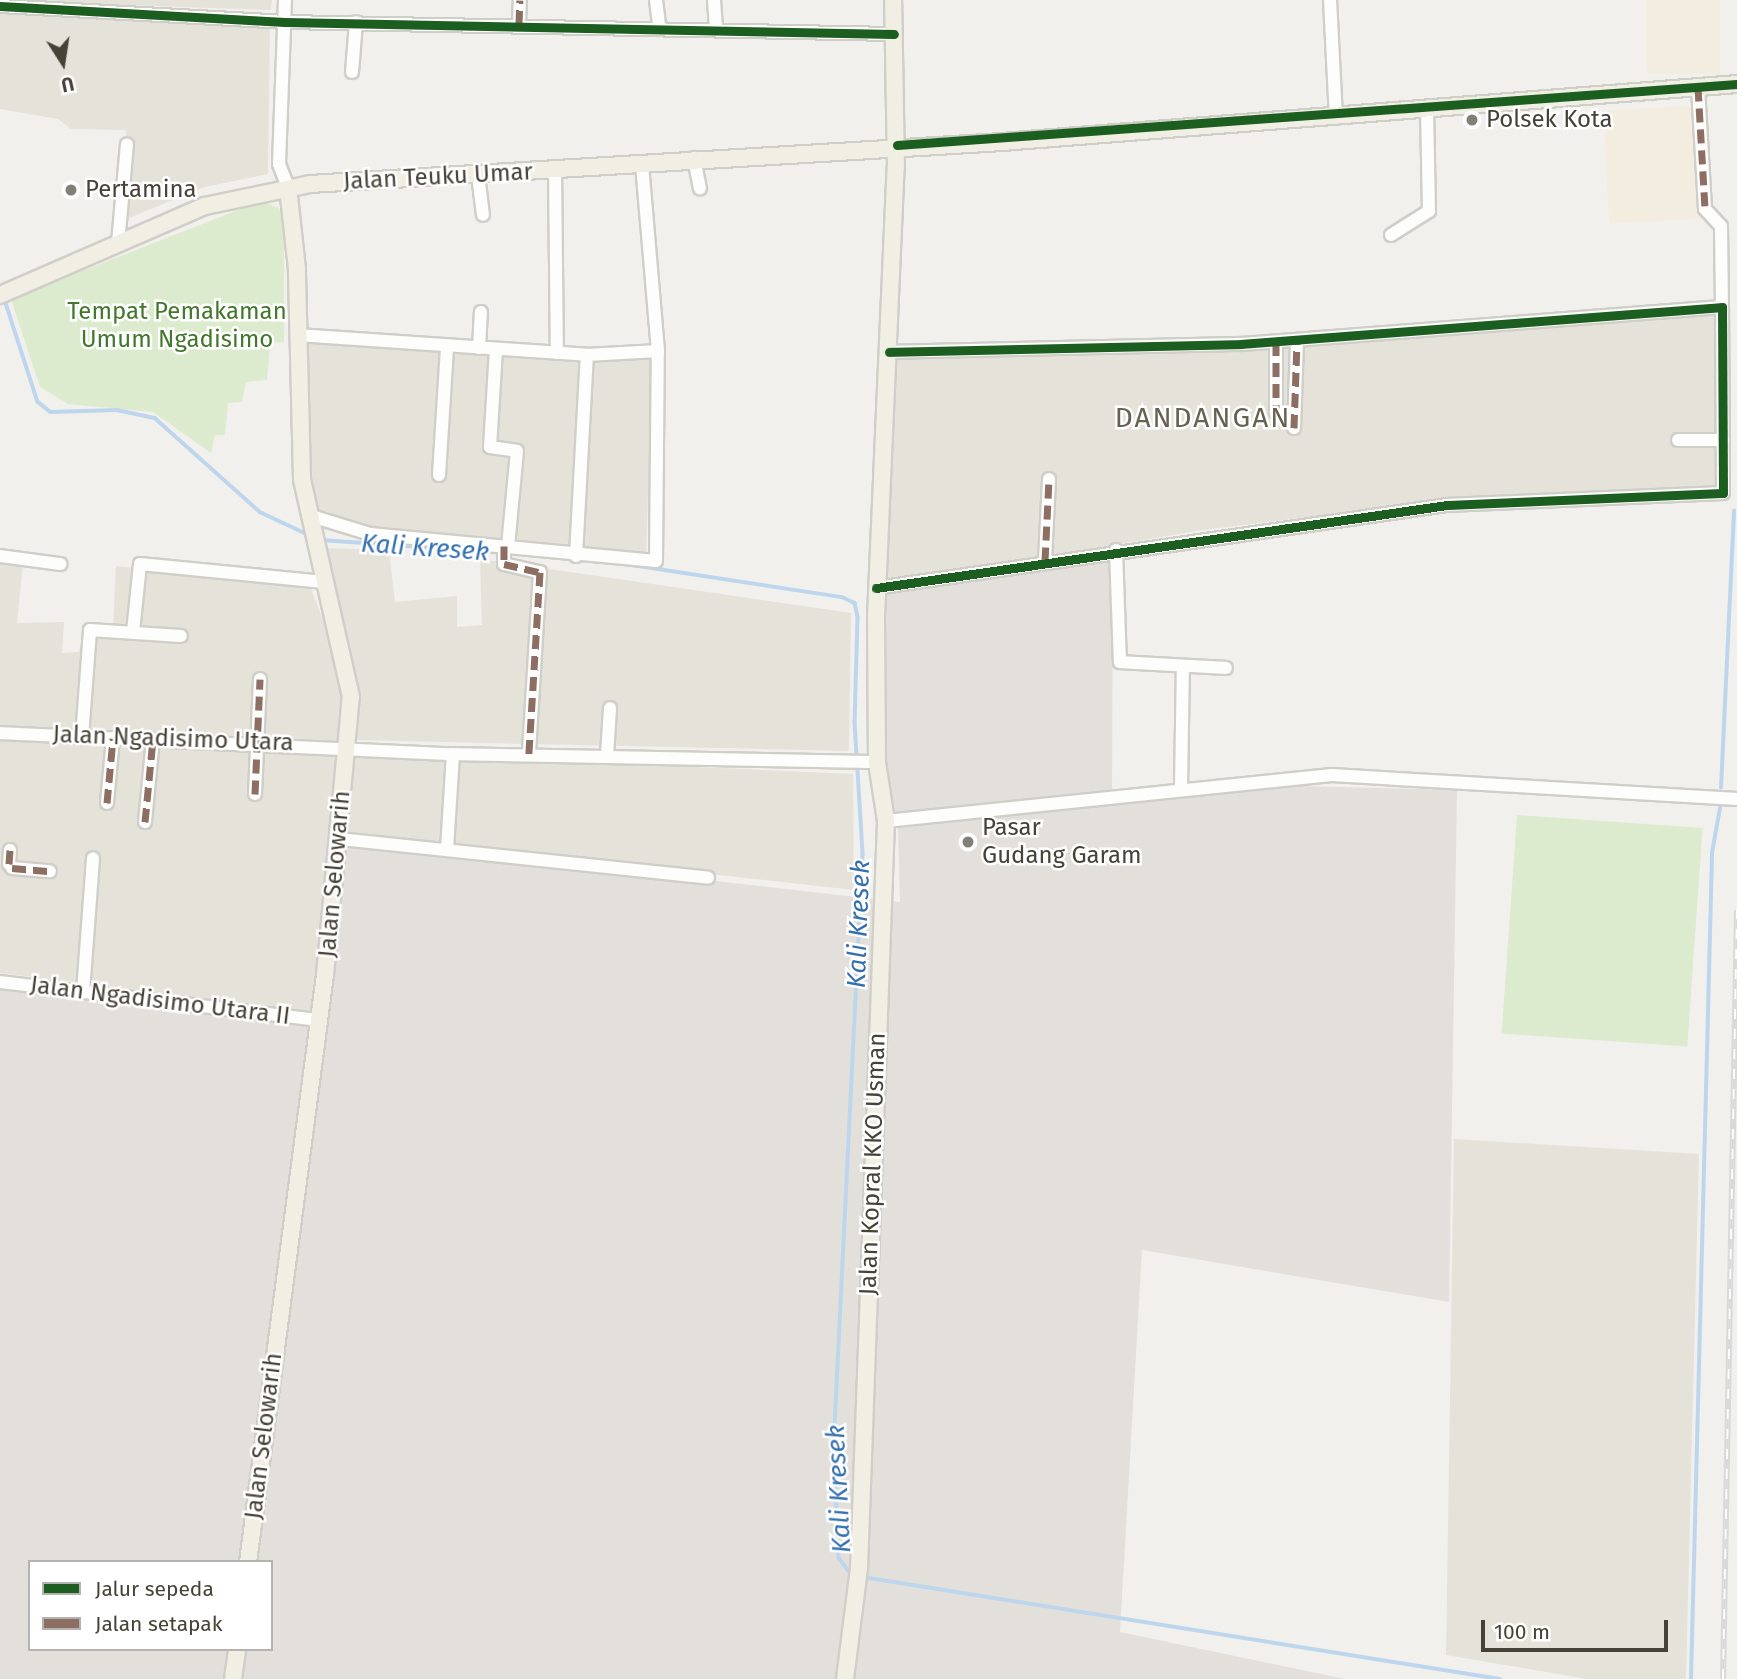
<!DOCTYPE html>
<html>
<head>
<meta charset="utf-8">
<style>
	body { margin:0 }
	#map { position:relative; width:1737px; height:1679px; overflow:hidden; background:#f1f0ec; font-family:"Fira Sans",sans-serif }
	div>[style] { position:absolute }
	.residential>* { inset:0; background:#e5e2d9 }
	.commercial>* { inset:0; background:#f3eddf; transform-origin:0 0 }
	.industrial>* { inset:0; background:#e3e0db }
	.green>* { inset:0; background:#dceacd; transform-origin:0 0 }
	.stream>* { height:3.5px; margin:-1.75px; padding:0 1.75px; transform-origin:1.75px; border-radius:1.75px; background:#bed6ed }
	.roads { filter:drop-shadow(2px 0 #cfcec9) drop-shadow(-2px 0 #cfcec9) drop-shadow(0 2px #cfcec9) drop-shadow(0 -2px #cfcec9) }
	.minor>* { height:12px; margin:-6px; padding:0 6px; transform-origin:6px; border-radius:6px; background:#fdfdfc }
	.major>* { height:16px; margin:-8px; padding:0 8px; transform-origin:8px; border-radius:8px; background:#f1eee4 }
	.rail>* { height:6px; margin-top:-3px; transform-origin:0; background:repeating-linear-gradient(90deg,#fff 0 10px,#d9d9d8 0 20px); box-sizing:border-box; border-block:2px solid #d9d9d8 }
	.quiet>* { height:7px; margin-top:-3.5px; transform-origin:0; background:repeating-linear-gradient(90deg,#8d6e63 0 14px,transparent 0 21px) }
	.cycleway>* { height:9px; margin:-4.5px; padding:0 4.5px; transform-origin:4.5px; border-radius:4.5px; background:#1b5e20 }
	.dots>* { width:19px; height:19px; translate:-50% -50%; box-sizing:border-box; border:4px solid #fff; border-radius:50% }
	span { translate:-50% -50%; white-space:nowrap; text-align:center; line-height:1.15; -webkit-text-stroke:5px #fff; paint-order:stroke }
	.poi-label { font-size:24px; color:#474237 }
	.left { translate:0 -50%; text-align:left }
	.street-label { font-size:24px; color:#474237 }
	.park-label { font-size:24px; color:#42772c }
	.water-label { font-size:26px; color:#3470af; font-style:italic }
	.quarter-label { font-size:28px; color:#69614f; letter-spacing:2px }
	.legend { position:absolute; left:28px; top:1560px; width:245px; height:91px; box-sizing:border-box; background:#fff; border:2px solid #b5b3af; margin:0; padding:9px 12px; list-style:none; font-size:21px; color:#474237 }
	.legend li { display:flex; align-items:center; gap:14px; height:35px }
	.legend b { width:35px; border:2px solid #b5b3af }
	.north { position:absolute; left:28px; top:28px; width:70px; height:70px; -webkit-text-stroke:5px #fff; paint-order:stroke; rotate:168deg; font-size:19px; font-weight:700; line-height:28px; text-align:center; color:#474237 }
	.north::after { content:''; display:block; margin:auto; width:24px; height:32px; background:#474237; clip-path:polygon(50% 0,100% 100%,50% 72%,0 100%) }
	.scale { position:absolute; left:1481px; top:1620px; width:187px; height:32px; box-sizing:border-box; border:4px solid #474237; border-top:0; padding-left:9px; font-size:21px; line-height:24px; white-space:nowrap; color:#474237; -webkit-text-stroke:5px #fff; paint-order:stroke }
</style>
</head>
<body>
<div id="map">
	<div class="residential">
		<div style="clip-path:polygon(272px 0,271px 10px,0 1px,0 0)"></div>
		<div style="clip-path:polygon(0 10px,270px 25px,268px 174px,205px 187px,124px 220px,126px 130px,71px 129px,58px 119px,0 109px)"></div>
		<div style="clip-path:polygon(1717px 312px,1717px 487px,1443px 500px,1203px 530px,880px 584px,894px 356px)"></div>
		<div style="clip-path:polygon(302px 342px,652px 357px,646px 559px,396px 534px,315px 512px,305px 456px)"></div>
		<div style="clip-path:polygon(323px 548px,389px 550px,395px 602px,457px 596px,457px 627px,482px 625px,480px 559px,851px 613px,849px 751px,353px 740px,357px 697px)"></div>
		<div style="clip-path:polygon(0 559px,23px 562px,17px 623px,64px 622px,62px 653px,79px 652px,86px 624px,113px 627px,116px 566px,310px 586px,344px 675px,340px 741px,0 725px)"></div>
		<div style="clip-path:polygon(0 735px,341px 753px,315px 1012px,0 973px)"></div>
		<div style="clip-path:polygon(354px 752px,853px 774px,854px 890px,347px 834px)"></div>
		<div style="clip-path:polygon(1454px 1139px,1699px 1154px,1686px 1679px,1587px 1679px,1446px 1655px)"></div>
	</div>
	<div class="commercial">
		<div style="left:1647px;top:0;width:73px;height:74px"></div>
		<div style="left:1693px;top:106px;width:113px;height:90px;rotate:87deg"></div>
	</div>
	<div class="industrial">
		<div style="clip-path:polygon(evenodd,1113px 552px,1112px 804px,1261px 785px,1457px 790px,1449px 1302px,1142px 1250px,1120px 1632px,1345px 1679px,0 1679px,0 988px,323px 1026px,340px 838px,900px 902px,898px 828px,884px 751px,879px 591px,1113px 552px,30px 1562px,271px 1562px,271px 1649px,30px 1649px,30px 1562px)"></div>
	</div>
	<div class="green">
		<div style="clip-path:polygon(261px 201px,279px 208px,284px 227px,284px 342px,270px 343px,267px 380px,246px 382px,242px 402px,228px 403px,225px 435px,215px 435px,211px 453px,153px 412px,68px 404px,40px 387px,11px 299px)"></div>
		<div style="left:1517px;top:815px;width:186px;height:219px;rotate:4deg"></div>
	</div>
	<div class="stream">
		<div style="left:4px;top:297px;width:110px;rotate:72.1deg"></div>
		<div style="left:38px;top:402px;width:16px;rotate:38deg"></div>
		<div style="left:51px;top:412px;width:66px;rotate:-1.7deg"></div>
		<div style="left:117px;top:410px;width:39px;rotate:12deg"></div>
		<div style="left:155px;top:418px;width:141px;rotate:41.8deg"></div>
		<div style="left:260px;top:512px;width:56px;rotate:25.2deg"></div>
		<div style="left:321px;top:540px;width:213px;rotate:4deg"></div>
		<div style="left:632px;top:565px;width:212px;rotate:8.7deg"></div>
		<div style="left:842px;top:597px;width:14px;rotate:25deg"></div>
		<div style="left:855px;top:603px;width:14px;rotate:78deg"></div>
		<div style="left:858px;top:617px;width:105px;rotate:91.6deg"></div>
		<div style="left:855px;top:722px;width:132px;rotate:86.5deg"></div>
		<div style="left:863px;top:854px;width:594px;rotate:92.8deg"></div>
		<div style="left:834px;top:1447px;width:111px;rotate:87.4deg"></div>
		<div style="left:839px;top:1558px;width:21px;rotate:53deg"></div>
		<div style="left:1721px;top:788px;width:277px;rotate:-87.3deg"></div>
		<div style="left:863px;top:1577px;width:645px;rotate:9.1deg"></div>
		<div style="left:1691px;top:1679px;width:826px;rotate:-88.54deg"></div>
		<div style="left:1712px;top:853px;width:46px;rotate:-79.9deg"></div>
	</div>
	<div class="roads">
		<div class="minor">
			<div style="left:285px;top:0;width:164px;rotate:92.1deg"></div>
			<div style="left:279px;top:164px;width:26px;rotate:69deg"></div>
			<div style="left:656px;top:0;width:26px;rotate:83deg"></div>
			<div style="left:714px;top:0;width:29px;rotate:86deg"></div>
			<div style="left:1330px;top:0;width:118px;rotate:87.1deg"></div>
			<div style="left:0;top:6px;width:285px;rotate:3.2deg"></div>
			<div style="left:285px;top:22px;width:609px;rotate:1.13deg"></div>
			<div style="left:519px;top:24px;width:24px;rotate:-88deg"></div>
			<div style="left:352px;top:72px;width:50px;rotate:-85.4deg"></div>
			<div style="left:1698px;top:87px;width:122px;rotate:86.7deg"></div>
			<div style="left:1705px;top:209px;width:23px;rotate:47deg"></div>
			<div style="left:1721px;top:226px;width:81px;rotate:89.3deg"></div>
			<div style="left:694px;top:158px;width:31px;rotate:79deg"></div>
			<div style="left:555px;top:170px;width:183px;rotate:89.4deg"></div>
			<div style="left:478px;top:175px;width:40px;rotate:82.9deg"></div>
			<div style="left:1391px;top:235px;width:45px;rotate:-32.3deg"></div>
			<div style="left:1429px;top:211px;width:100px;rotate:-91.1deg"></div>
			<div style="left:118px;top:243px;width:99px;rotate:-84.8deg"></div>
			<div style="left:297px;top:335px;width:291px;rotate:3.9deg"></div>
			<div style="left:587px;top:355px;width:71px;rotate:-3.2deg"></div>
			<div style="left:1276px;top:342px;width:71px;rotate:90deg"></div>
			<div style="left:479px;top:348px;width:36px;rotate:-87deg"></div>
			<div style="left:496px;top:349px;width:98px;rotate:93.5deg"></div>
			<div style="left:490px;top:447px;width:27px;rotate:8deg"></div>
			<div style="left:517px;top:451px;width:95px;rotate:95.4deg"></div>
			<div style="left:1294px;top:428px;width:88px;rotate:-88deg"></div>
			<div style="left:1678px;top:440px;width:45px"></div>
			<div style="left:439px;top:475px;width:128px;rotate:-86.4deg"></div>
			<div style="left:308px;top:515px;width:65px;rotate:17deg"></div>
			<div style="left:370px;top:534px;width:287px;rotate:5.4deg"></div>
			<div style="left:656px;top:561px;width:210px;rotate:-89.5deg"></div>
			<div style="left:658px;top:351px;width:189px;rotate:-94.9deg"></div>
			<div style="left:504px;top:546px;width:18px;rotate:90deg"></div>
			<div style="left:504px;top:564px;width:37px;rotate:13deg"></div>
			<div style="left:540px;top:572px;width:182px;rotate:93.5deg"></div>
			<div style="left:1116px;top:550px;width:112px;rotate:88deg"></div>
			<div style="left:1120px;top:662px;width:106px;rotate:3.2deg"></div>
			<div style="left:0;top:556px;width:61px;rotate:7.6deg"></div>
			<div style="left:576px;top:556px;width:201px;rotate:-86.9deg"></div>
			<div style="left:1045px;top:561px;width:82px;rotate:-87.2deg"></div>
			<div style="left:876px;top:588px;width:577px;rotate:-8.27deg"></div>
			<div style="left:1447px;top:505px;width:276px;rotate:-2.5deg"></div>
			<div style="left:1723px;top:493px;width:186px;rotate:-90.3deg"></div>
			<div style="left:1722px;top:307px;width:482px;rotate:175.6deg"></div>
			<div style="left:1241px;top:344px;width:352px;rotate:178.7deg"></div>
			<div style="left:133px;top:632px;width:68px;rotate:-84.1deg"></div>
			<div style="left:140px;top:564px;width:185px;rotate:5.6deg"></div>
			<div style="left:0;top:733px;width:453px;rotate:2.7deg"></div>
			<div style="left:453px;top:754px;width:424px;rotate:1.1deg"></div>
			<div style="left:82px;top:737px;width:107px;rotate:-85.7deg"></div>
			<div style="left:90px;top:630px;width:91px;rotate:3.8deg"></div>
			<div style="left:607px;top:755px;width:47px;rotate:-86.3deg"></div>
			<div style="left:1181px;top:788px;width:122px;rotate:-89.1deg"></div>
			<div style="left:255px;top:794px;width:115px;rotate:-87.5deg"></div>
			<div style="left:107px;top:803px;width:65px;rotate:-84.7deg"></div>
			<div style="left:886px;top:821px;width:448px;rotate:-5.9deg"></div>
			<div style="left:1332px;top:775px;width:406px;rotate:3.4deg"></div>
			<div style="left:145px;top:822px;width:83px;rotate:-84.5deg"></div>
			<div style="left:340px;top:839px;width:370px;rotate:6deg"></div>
			<div style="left:447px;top:849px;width:95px;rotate:-86.4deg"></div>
			<div style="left:9px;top:864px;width:14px;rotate:-86deg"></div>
			<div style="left:12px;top:868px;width:38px;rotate:5deg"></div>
			<div style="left:0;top:982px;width:322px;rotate:6.8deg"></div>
			<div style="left:83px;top:992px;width:134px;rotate:-85.7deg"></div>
		</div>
		<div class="major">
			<div style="left:0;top:295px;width:223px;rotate:-23.5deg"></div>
			<div style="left:205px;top:206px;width:107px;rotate:-11.8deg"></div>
			<div style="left:310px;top:184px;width:693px;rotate:-3.47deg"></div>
			<div style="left:1002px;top:142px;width:737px;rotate:-4.51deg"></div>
			<div style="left:248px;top:1562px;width:592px;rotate:-82.53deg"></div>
			<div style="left:325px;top:975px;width:279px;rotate:-84.7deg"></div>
			<div style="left:351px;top:697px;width:223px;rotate:-102.7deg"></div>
			<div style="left:302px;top:479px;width:210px;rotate:-91.4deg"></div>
			<div style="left:297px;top:269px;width:81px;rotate:-96.3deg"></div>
			<div style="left:233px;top:1679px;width:30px;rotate:-82deg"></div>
			<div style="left:845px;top:1679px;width:112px;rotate:-82.8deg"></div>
			<div style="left:859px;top:1568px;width:747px;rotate:-87.93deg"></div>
			<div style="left:886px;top:821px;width:60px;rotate:-98.7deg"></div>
			<div style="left:877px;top:762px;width:145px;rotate:-90.4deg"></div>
			<div style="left:876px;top:617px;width:450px;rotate:-87.5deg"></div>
			<div style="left:896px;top:167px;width:167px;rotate:-91deg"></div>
		</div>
	</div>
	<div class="rail">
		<div style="left:1723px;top:1679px;width:769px;rotate:-88.96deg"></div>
	</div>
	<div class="quiet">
		<div style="left:519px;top:24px;width:24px;rotate:-88deg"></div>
		<div style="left:1698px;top:87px;width:122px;rotate:86.7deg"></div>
		<div style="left:1276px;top:342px;width:71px;rotate:90deg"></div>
		<div style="left:1294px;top:428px;width:88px;rotate:-88deg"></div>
		<div style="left:504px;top:546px;width:18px;rotate:90deg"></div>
		<div style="left:504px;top:564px;width:37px;rotate:13deg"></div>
		<div style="left:540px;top:572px;width:182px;rotate:93.5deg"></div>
		<div style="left:1045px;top:561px;width:82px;rotate:-87.2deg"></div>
		<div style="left:255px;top:794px;width:115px;rotate:-87.5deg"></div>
		<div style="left:107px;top:803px;width:65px;rotate:-84.7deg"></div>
		<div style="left:145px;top:822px;width:83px;rotate:-84.5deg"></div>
		<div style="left:9px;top:864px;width:14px;rotate:-86deg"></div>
		<div style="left:12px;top:868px;width:38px;rotate:5deg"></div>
	</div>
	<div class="cycleway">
		<div style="left:0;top:6px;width:285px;rotate:3.2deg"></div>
		<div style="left:285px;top:22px;width:609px;rotate:1.13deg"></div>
		<div style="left:897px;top:145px;width:842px;rotate:-4.15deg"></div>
		<div style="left:876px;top:588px;width:577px;rotate:-8.27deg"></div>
		<div style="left:1447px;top:505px;width:276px;rotate:-2.5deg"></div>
		<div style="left:1723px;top:493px;width:186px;rotate:-90.3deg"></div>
		<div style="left:1722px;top:307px;width:482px;rotate:175.6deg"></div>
		<div style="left:1241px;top:344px;width:352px;rotate:178.7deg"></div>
	</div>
	<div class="dots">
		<div style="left:1472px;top:120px;background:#827f76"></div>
		<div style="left:71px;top:190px;background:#827f76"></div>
		<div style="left:968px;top:842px;background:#827f76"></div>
	</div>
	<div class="poi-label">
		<span class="left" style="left:1486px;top:120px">Polsek Kota</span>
		<span class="left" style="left:85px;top:190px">Pertamina</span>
		<span class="left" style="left:982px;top:842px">Pasar<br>Gudang Garam</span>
	</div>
	<div class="street-label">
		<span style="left:438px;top:177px;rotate:-3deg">Jalan Teuku Umar</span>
		<span style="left:173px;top:739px;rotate:2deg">Jalan Ngadisimo Utara</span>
		<span style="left:335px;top:874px;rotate:-85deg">Jalan Selowarih</span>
		<span style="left:160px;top:1001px;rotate:7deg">Jalan Ngadisimo Utara II</span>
		<span style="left:873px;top:1164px;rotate:-88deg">Jalan Kopral KKO Usman</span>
		<span style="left:264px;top:1436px;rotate:-83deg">Jalan Selowarih</span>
	</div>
	<div class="park-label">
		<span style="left:177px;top:326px">Tempat Pemakaman<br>Umum Ngadisimo</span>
	</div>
	<div class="water-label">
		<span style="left:425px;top:548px;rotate:4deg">Kali Kresek</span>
		<span style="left:859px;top:924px;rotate:-88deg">Kali Kresek</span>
		<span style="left:839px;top:1489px;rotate:-93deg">Kali Kresek</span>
	</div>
	<div class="quarter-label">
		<span style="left:1203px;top:418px">DANDANGAN</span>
	</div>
	<ul class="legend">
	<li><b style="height:9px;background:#1b5e20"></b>Jalur sepeda</li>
	<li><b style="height:9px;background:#8d6e63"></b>Jalan setapak</li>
	</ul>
	<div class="north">U</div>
	<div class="scale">100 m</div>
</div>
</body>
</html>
